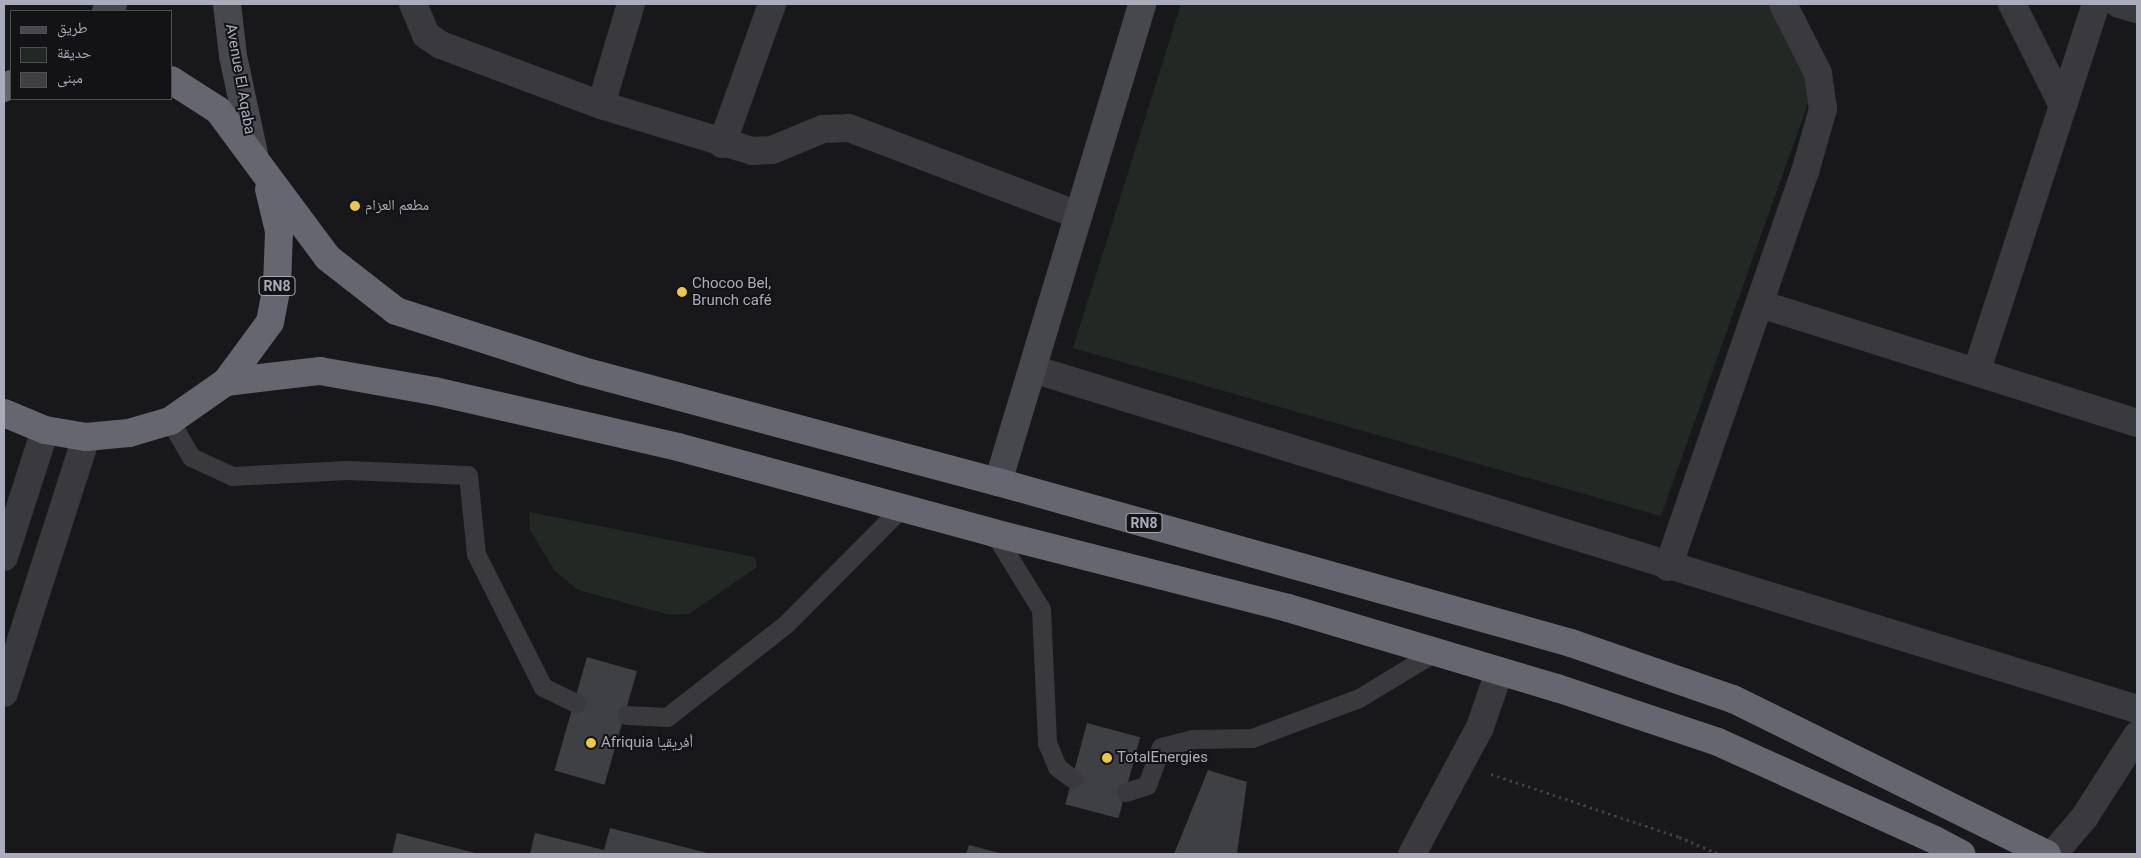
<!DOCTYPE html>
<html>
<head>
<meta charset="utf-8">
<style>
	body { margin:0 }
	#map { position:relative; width:2141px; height:858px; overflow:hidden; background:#181719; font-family:Roboto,"Noto Naskh Arabic",sans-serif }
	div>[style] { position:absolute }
	.green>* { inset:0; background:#222924 }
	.building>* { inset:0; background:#3f4043; transform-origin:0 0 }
	.path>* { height:3px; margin-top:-1.5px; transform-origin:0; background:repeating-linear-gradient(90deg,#3f4045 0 2.5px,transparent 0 6.5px) }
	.lane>* { height:19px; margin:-9.5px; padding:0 9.5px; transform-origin:9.5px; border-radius:9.5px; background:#39393e }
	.street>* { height:28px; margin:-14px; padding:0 14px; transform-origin:14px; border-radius:14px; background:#39393e }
	.secondary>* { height:28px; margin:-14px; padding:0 14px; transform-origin:14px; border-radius:14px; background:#47474e }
	.highway>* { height:28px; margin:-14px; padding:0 14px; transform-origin:14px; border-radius:14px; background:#65666f }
	.dots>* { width:14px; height:14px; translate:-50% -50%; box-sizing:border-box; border:2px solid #131214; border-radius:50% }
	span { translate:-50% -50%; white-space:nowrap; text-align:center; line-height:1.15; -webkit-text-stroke:4px #131214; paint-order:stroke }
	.shield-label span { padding:1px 4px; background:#131214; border:1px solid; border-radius:4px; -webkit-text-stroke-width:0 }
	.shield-label { font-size:14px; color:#aaadb9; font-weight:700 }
	.street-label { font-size:15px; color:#aaadb9 }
	.poi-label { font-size:15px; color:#aaadb9 }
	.left { translate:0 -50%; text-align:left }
	.frame { position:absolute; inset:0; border:5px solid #aaadb9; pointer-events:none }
	.legend { position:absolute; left:10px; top:10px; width:162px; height:90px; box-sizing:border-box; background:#131214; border:1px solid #4f5056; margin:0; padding:6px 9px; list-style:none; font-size:15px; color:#aaadb9 }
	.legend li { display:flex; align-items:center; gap:10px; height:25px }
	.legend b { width:25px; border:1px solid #4f5056 }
</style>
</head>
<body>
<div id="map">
	<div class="green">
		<div style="clip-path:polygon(1181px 4px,1782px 4px,1811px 95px,1661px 516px,1073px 348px)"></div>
		<div style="clip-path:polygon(529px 512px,755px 557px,757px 567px,689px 614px,670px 615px,578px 590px,555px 571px,530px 530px)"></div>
	</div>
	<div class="building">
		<div style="left:587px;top:657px;width:52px;height:118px;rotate:16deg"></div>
		<div style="left:1087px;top:723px;width:55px;height:84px;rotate:15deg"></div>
		<div style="clip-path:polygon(1208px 770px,1247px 782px,1237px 854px,1174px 854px)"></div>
		<div style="clip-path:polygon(610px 828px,711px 854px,530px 854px,535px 833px,604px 850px)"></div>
		<div style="clip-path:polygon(397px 833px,479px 854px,392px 854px)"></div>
		<div style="clip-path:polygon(969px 845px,1003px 854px,966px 854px)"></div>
	</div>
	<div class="path">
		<div style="left:1491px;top:774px;width:198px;rotate:18.5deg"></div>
		<div style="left:1679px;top:837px;width:43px;rotate:23deg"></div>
	</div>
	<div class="lane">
		<div style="left:170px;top:421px;width:42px;rotate:59.7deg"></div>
		<div style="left:191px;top:457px;width:45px;rotate:24.9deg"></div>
		<div style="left:232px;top:476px;width:115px;rotate:-3deg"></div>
		<div style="left:347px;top:470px;width:121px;rotate:2.4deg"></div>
		<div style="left:468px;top:475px;width:79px;rotate:84.2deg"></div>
		<div style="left:476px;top:554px;width:149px;rotate:63.3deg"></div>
		<div style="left:543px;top:687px;width:37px;rotate:26deg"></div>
		<div style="left:994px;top:533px;width:89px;rotate:58.3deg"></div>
		<div style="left:1041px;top:609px;width:134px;rotate:87.4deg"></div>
		<div style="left:1047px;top:743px;width:26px;rotate:67deg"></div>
		<div style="left:1057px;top:767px;width:20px;rotate:37deg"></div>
		<div style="left:626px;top:715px;width:41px;rotate:2.8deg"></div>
		<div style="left:667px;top:717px;width:151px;rotate:-38deg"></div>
		<div style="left:786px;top:624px;width:163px;rotate:-45.2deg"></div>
		<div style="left:1126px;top:792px;width:22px;rotate:-18deg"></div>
		<div style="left:1147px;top:785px;width:40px;rotate:-69.8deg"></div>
		<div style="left:1161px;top:747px;width:32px;rotate:-14deg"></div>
		<div style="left:1192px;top:739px;width:60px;rotate:-1deg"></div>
		<div style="left:1252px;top:738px;width:114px;rotate:-20.5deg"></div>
		<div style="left:1359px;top:698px;width:87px;rotate:-31.3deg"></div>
	</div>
	<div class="street">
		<div style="left:413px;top:4px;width:34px;rotate:67deg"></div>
		<div style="left:426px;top:35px;width:18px;rotate:34deg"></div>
		<div style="left:441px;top:45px;width:171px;rotate:20.6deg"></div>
		<div style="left:601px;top:105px;width:105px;rotate:-73.5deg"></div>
		<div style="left:2012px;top:4px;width:114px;rotate:63.4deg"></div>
		<div style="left:2119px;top:4px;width:19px;rotate:16deg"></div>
		<div style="left:601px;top:105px;width:158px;rotate:16.9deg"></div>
		<div style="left:752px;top:151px;width:20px;rotate:-3deg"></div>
		<div style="left:772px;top:150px;width:55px;rotate:-22.4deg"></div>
		<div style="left:823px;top:129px;width:26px;rotate:-2deg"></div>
		<div style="left:849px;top:128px;width:245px;rotate:20.8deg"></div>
		<div style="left:722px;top:144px;width:149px;rotate:-70.3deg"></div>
		<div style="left:1760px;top:304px;width:395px;rotate:17.5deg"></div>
		<div style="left:1033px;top:369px;width:1155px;rotate:17.12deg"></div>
		<div style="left:1977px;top:370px;width:385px;rotate:-72deg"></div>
		<div style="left:4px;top:557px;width:133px;rotate:-72.1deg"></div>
		<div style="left:1668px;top:567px;width:418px;rotate:-70.9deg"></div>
		<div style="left:1805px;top:172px;width:66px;rotate:-74.1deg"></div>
		<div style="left:1823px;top:109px;width:36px;rotate:-98deg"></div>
		<div style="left:1818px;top:73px;width:77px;rotate:-116.9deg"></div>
		<div style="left:4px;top:693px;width:269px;rotate:-72.2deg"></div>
		<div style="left:1412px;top:854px;width:144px;rotate:-61.8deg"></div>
		<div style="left:1480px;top:727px;width:58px;rotate:-70.9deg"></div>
		<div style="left:2053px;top:854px;width:48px;rotate:-49.3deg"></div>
		<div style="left:2084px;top:818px;width:98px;rotate:-57.4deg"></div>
	</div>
	<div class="secondary">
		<div style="left:227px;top:4px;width:52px;rotate:83.4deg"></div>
		<div style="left:233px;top:56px;width:100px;rotate:77.9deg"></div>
		<div style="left:106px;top:11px;width:10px;rotate:-45deg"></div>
		<div style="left:998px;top:482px;width:499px;rotate:-73.2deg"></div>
	</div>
	<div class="highway">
		<div style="left:171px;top:80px;width:56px;rotate:32.6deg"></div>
		<div style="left:218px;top:110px;width:184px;rotate:53.4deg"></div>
		<div style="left:328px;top:258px;width:86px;rotate:37.9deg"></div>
		<div style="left:396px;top:311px;width:196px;rotate:17.8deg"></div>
		<div style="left:583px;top:371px;width:430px;rotate:15deg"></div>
		<div style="left:998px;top:482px;width:595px;rotate:15.69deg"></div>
		<div style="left:1571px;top:643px;width:171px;rotate:19.1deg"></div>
		<div style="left:1733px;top:699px;width:350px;rotate:26.3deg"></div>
		<div style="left:4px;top:88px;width:8px;rotate:-30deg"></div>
		<div style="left:226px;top:382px;width:95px;rotate:-6.7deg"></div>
		<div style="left:320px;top:371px;width:116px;rotate:10deg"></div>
		<div style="left:434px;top:391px;width:250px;rotate:12.9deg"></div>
		<div style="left:678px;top:447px;width:327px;rotate:15.2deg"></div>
		<div style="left:994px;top:533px;width:303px;rotate:14.3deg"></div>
		<div style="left:1288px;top:608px;width:281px;rotate:16.6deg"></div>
		<div style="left:1557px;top:688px;width:170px;rotate:18.5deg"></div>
		<div style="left:1718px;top:742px;width:238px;rotate:24.3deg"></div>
		<div style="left:1935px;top:840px;width:30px;rotate:28deg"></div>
		<div style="left:4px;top:413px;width:44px;rotate:22.5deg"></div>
		<div style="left:45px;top:430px;width:42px;rotate:9.7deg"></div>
		<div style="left:86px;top:437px;width:43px;rotate:-5.3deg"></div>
		<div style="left:129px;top:433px;width:43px;rotate:-16.3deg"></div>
		<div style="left:170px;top:421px;width:68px;rotate:-34.9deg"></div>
		<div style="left:226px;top:382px;width:74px;rotate:-53.7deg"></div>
		<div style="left:270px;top:322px;width:37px;rotate:-79deg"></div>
		<div style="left:277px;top:286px;width:55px;rotate:-87.9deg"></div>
		<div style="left:279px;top:231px;width:43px;rotate:-103.4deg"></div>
	</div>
	<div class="dots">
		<div style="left:355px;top:206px;background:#ecc93d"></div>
		<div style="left:682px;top:292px;background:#ecc93d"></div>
		<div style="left:591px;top:743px;background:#ecc93d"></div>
		<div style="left:1107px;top:758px;background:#ecc93d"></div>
	</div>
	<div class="shield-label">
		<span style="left:277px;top:286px">RN8</span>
		<span style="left:1144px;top:523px">RN8</span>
	</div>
	<div class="street-label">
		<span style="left:240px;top:79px;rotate:80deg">Avenue El Aqaba</span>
	</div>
	<div class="poi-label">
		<span class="left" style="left:365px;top:206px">مطعم العزام</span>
		<span class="left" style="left:692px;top:292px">Chocoo Bel,<br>Brunch café</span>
		<span class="left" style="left:601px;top:743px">Afriquia أفريقيا</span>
		<span class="left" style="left:1117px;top:758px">TotalEnergies</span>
	</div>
	<div class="frame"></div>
	<ul class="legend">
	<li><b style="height:6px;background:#47474e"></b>طريق</li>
	<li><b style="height:14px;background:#222924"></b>حديقة</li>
	<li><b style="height:14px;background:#3f4043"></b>مبنى</li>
	</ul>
</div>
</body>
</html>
